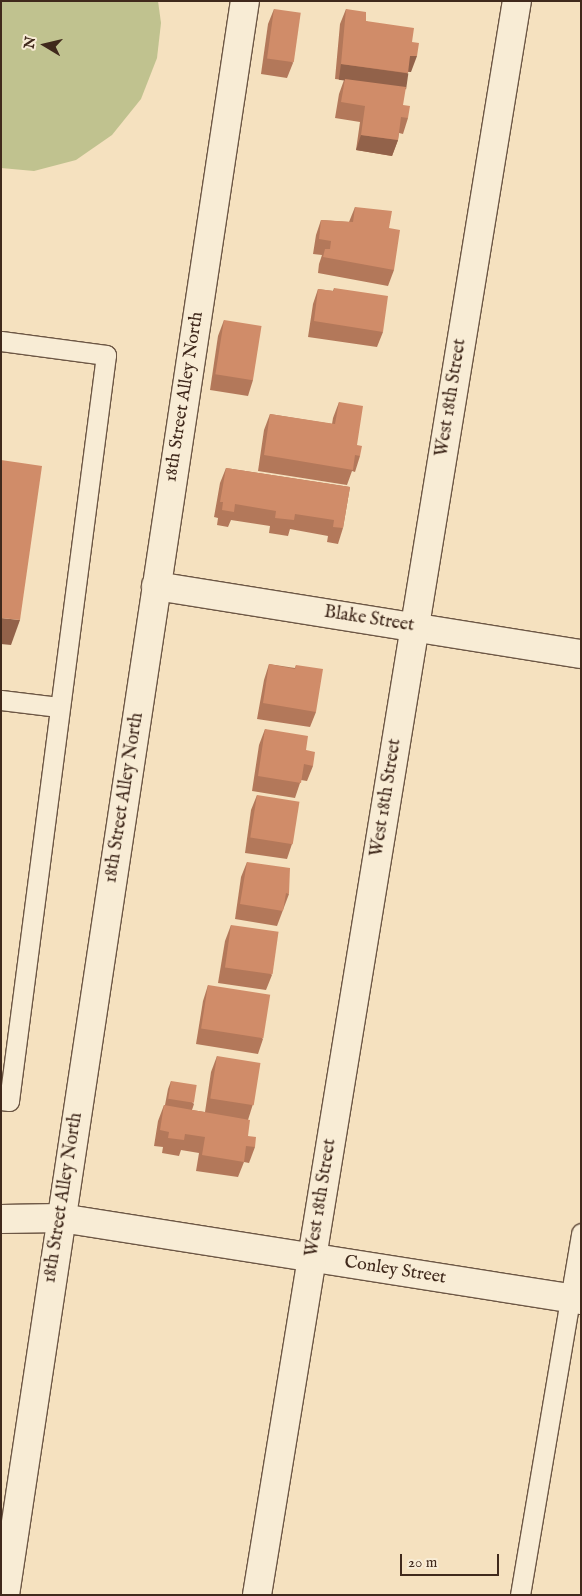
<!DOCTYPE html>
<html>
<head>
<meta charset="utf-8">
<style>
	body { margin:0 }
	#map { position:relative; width:582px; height:1596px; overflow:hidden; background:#f5e1bf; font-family:"IM FELL English",serif }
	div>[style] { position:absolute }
	.green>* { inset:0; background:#c0c28f }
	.roads { filter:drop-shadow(1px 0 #6d5745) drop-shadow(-1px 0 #6d5745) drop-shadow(0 1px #6d5745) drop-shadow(0 -1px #6d5745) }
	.service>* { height:19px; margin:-9.5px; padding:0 9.5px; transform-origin:9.5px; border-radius:9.5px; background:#f8ecd5 }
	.minor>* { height:28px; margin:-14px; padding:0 14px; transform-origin:14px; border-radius:14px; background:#f8ecd5 }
	.wall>* { inset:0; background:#b3785a }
	.shaded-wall>* { inset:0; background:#92624a; transform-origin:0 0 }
	.building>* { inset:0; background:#d08c69; transform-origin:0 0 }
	span { translate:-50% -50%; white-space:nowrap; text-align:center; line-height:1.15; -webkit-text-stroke:5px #f8ecd5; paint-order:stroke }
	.street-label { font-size:18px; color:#40291c }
	.frame { position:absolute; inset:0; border:2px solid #40291c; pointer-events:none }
	.north { position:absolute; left:20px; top:20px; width:50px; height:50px; -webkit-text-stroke:4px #f8ecd5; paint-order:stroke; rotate:279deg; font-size:14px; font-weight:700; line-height:20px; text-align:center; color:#40291c }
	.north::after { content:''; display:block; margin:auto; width:18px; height:22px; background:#40291c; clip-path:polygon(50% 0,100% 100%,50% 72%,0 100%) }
	.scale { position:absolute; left:400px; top:1554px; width:99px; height:22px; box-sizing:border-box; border:2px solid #40291c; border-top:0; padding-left:6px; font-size:15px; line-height:18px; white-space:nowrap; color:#40291c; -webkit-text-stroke:4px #f8ecd5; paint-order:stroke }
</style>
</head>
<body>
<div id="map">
	<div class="green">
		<div style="clip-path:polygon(1px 1px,158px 1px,161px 23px,157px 58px,141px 99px,112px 135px,76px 160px,34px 171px,1px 168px)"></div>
	</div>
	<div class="roads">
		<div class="service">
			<div style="left:1px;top:341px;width:106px;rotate:7.6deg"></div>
			<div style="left:106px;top:355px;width:752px;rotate:97.41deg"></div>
			<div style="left:9px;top:1101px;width:8px;rotate:-173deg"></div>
			<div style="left:1px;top:700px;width:58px;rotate:6.9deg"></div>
			<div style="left:520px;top:1595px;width:367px;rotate:-80.4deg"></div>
		</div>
		<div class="minor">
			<div style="left:156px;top:586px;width:430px;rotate:9.1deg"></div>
			<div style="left:1px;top:1219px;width:60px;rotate:-1deg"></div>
			<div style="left:61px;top:1218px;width:526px;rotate:8.96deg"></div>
			<div style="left:5px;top:1595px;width:1612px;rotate:-81.44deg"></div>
			<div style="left:257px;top:1595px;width:1615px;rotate:-80.74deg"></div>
		</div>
	</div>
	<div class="wall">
		<div style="clip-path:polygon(274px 9px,293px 63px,287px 78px,261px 74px,268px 24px)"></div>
		<div style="clip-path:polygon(346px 9px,366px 21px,412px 42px,411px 72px,408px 72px,403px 87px,403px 105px,408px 118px,403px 134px,399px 133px,398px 140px,392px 156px,356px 150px,360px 122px,335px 118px,339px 94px,344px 80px,335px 79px,340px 24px)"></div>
		<div style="clip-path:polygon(355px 207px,389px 228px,394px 270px,388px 286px,318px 273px,319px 264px,322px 255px,313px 254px,316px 235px,321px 220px,349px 222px)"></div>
		<div style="clip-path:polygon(334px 288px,383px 332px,377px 347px,308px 337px,313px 304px,318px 289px,333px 291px)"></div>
		<div style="clip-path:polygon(224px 320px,253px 380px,248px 396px,210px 390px,218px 336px)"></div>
		<div style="clip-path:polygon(339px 402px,357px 445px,360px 456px,355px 472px,352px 471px,347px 485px,258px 471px,264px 430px,270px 414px,332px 424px,333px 418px)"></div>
		<div style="clip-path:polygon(226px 468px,350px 487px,343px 528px,338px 544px,327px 542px,328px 536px,290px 529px,288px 536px,269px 533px,270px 526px,231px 520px,228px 527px,217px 525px,218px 518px,214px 517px,220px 483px)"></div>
		<div style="clip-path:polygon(269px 664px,295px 668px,296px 665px,316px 712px,310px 727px,257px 719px,264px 680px)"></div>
		<div style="clip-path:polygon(265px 729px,306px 750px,313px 766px,307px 781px,301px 780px,295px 798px,252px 791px,259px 745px)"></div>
		<div style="clip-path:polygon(257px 795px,292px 844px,287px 859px,245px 853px,251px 810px)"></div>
		<div style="clip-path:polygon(247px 862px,289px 894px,277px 926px,235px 919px,241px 877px)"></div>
		<div style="clip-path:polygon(231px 925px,272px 975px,266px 990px,218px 983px,225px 941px)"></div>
		<div style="clip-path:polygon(208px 985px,263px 1039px,258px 1054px,196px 1044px,203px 1001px)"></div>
		<div style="clip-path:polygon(217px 1056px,253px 1104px,248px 1120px,248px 1136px,255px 1147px,249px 1163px,244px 1162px,238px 1177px,196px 1171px,199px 1153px,181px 1150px,179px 1156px,162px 1153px,163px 1147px,154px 1146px,158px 1121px,164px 1105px,165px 1105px,168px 1089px,171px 1081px,194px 1104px,192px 1110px,205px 1112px,211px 1072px)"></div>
	</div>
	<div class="shaded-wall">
		<div style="clip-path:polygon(410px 56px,417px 56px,411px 72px,404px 71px)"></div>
		<div style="left:341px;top:64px;width:68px;height:16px;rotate:8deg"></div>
		<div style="clip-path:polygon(361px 135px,398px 140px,392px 156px,356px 150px)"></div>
		<div style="clip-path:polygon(1px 618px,20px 620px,11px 645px,1px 644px)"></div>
	</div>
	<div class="building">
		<div style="left:274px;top:9px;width:27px;height:50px;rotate:8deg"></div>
		<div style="clip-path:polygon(346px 9px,366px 12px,366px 21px,414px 28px,412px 42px,419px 43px,417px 56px,410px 56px,408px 73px,341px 64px)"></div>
		<div style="clip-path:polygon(345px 79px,406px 87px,403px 105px,410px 106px,408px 118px,401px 117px,398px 140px,361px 135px,365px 106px,341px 102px)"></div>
		<div style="clip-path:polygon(355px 207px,392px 211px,389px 228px,400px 230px,394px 270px,323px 257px,325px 249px,330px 249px,331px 241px,319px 239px,321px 220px,353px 222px)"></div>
		<div style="clip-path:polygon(334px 288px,388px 296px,383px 332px,314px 321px,318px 289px,334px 291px)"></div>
		<div style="left:224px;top:320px;width:38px;height:55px;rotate:9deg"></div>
		<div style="clip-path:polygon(339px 402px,363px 406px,357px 445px,362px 446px,360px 456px,355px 455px,353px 470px,264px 455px,270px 414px,335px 424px)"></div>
		<div style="clip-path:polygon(1px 460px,42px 466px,20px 620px,1px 618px)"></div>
		<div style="clip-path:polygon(226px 468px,350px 487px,343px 528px,333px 527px,334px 520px,295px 514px,294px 520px,275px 518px,276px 511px,235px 504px,234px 512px,222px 510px,223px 502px,220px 502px)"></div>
		<div style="clip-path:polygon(269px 664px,295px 669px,296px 665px,323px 669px,316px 712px,263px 703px)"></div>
		<div style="clip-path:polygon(265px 729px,308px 736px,306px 750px,315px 752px,313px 766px,304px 764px,301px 783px,258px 776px)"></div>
		<div style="left:257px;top:795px;width:43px;height:43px;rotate:9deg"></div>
		<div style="clip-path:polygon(247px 862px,290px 868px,289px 894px,286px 893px,283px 911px,240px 904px)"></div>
		<div style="left:231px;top:925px;width:48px;height:43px;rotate:8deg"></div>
		<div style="left:208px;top:985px;width:63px;height:44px;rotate:9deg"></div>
		<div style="left:217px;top:1056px;width:44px;height:43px;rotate:9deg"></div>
		<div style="left:171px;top:1081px;width:26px;height:18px;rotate:9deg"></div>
		<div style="clip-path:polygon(164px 1105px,250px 1120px,248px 1136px,256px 1137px,255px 1147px,246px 1146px,244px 1162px,202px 1155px,205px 1137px,185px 1134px,184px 1140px,168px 1138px,169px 1132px,160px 1130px)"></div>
	</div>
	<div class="street-label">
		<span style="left:185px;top:397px;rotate:-81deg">18th Street Alley North</span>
		<span style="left:452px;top:398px;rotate:-81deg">West 18th Street</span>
		<span style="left:369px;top:620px;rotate:9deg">Blake Street</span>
		<span style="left:125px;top:798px;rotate:-81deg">18th Street Alley North</span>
		<span style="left:387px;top:798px;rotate:-81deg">West 18th Street</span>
		<span style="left:64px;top:1198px;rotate:-81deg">18th Street Alley North</span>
		<span style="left:322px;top:1198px;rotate:-81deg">West 18th Street</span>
		<span style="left:395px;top:1271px;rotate:9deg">Conley Street</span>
	</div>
	<div class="frame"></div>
	<div class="north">N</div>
	<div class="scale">20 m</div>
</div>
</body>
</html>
